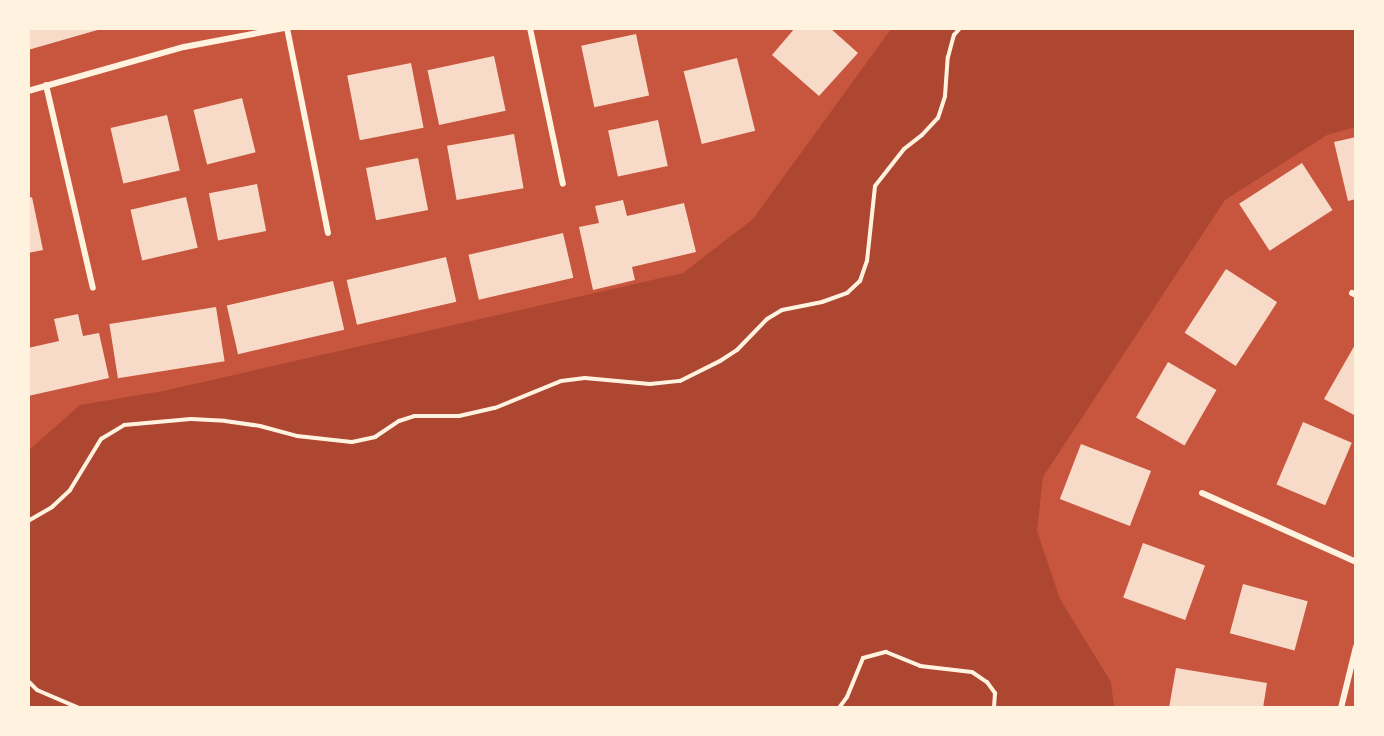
<!DOCTYPE html>
<html>
<head>
<meta charset="utf-8">
<style>
	body { margin:0 }
	#map { position:relative; width:1384px; height:736px; overflow:hidden; background:#c8553d; font-family:"Fira Sans Condensed",sans-serif }
	div>[style] { position:absolute }
	.green>* { inset:0; background:#ae4732 }
	.building>* { inset:0; background:#f7dbc8; transform-origin:0 0 }
	.path>* { height:4px; margin:-2px; padding:0 2px; transform-origin:2px; border-radius:2px; background:#fff3e0 }
	.minor>* { height:6px; margin:-3px; padding:0 3px; transform-origin:3px; border-radius:3px; background:#fff3e0 }
	span { translate:-50% -50%; white-space:nowrap; text-align:center; line-height:1.15; -webkit-text-stroke:6px #fff3e0; paint-order:stroke }
	.frame { position:absolute; inset:0; border:30px solid #fff3e0; pointer-events:none }
</style>
</head>
<body>
<div id="map">
	<div class="green">
		<div style="clip-path:polygon(891px 29px,1355px 29px,1355px 127px,1327px 135px,1225px 200px,1043px 477px,1037px 531px,1060px 599px,1111px 682px,1114px 707px,29px 707px,28px 451px,80px 405px,163px 391px,683px 273px,753px 219px)"></div>
	</div>
	<div class="building">
		<div style="clip-path:polygon(28px 28px,101px 28px,101px 29px,28px 50px)"></div>
		<div style="clip-path:polygon(795px 28px,830px 28px,858px 53px,819px 96px,772px 55px)"></div>
		<div style="left:636px;top:34px;width:63px;height:56px;rotate:78deg"></div>
		<div style="left:494px;top:56px;width:56px;height:68px;rotate:78deg"></div>
		<div style="left:737px;top:58px;width:75px;height:55px;rotate:76deg"></div>
		<div style="left:411px;top:63px;width:66px;height:65px;rotate:79deg"></div>
		<div style="left:242px;top:98px;width:56px;height:50px;rotate:76deg"></div>
		<div style="left:167px;top:115px;width:57px;height:58px;rotate:77deg"></div>
		<div style="left:658px;top:120px;width:47px;height:51px;rotate:78deg"></div>
		<div style="left:514px;top:134px;width:55px;height:68px;rotate:80deg"></div>
		<div style="clip-path:polygon(1356px 137px,1356px 199px,1348px 201px,1334px 142px)"></div>
		<div style="left:418px;top:158px;width:53px;height:53px;rotate:79deg"></div>
		<div style="left:1302px;top:163px;width:56px;height:75px;rotate:57deg"></div>
		<div style="left:257px;top:184px;width:48px;height:49px;rotate:79deg"></div>
		<div style="clip-path:polygon(32px 197px,43px 250px,28px 253px,28px 198px)"></div>
		<div style="left:186px;top:197px;width:52px;height:57px;rotate:77deg"></div>
		<div style="clip-path:polygon(623px 200px,627px 216px,684px 203px,696px 252px,632px 267px,635px 280px,593px 290px,579px 227px,599px 223px,595px 206px)"></div>
		<div style="left:563px;top:233px;width:46px;height:97px;rotate:77deg"></div>
		<div style="left:446px;top:257px;width:46px;height:102px;rotate:77deg"></div>
		<div style="left:1226px;top:269px;width:61px;height:76px;rotate:33deg"></div>
		<div style="left:333px;top:281px;width:50px;height:109px;rotate:77deg"></div>
		<div style="left:216px;top:307px;width:55px;height:108px;rotate:81deg"></div>
		<div style="clip-path:polygon(78px 314px,83px 336px,99px 333px,109px 378px,28px 396px,28px 348px,59px 341px,54px 319px)"></div>
		<div style="clip-path:polygon(1356px 343px,1356px 416px,1324px 399px)"></div>
		<div style="left:1168px;top:362px;width:56px;height:64px;rotate:30deg"></div>
		<div style="left:1303px;top:422px;width:53px;height:68px;rotate:23deg"></div>
		<div style="left:1081px;top:444px;width:75px;height:59px;rotate:21deg"></div>
		<div style="left:1143px;top:543px;width:66px;height:58px;rotate:20deg"></div>
		<div style="left:1243px;top:584px;width:67px;height:51px;rotate:15deg"></div>
		<div style="clip-path:polygon(1176px 668px,1267px 683px,1263px 708px,1169px 708px)"></div>
	</div>
	<div class="path">
		<div style="left:28px;top:521px;width:28px;rotate:-30deg"></div>
		<div style="left:52px;top:507px;width:25px;rotate:-43deg"></div>
		<div style="left:70px;top:490px;width:60px;rotate:-58.7deg"></div>
		<div style="left:101px;top:439px;width:27px;rotate:-31deg"></div>
		<div style="left:124px;top:425px;width:67px;rotate:-5.1deg"></div>
		<div style="left:191px;top:419px;width:34px;rotate:3deg"></div>
		<div style="left:225px;top:421px;width:35px;rotate:8deg"></div>
		<div style="left:260px;top:426px;width:38px;rotate:15deg"></div>
		<div style="left:297px;top:436px;width:55px;rotate:6.2deg"></div>
		<div style="left:352px;top:442px;width:24px;rotate:-12deg"></div>
		<div style="left:375px;top:437px;width:29px;rotate:-34deg"></div>
		<div style="left:399px;top:421px;width:16px;rotate:-18deg"></div>
		<div style="left:414px;top:416px;width:45px"></div>
		<div style="left:459px;top:416px;width:37px;rotate:-13deg"></div>
		<div style="left:495px;top:408px;width:71px;rotate:-22.2deg"></div>
		<div style="left:561px;top:381px;width:24px;rotate:-7deg"></div>
		<div style="left:585px;top:378px;width:65px;rotate:5.3deg"></div>
		<div style="left:650px;top:384px;width:30px;rotate:-6deg"></div>
		<div style="left:680px;top:381px;width:45px;rotate:-26.6deg"></div>
		<div style="left:720px;top:361px;width:20px;rotate:-33deg"></div>
		<div style="left:737px;top:350px;width:43px;rotate:-45.9deg"></div>
		<div style="left:767px;top:319px;width:17px;rotate:-31deg"></div>
		<div style="left:782px;top:310px;width:41px;rotate:-11.3deg"></div>
		<div style="left:822px;top:302px;width:27px;rotate:-20deg"></div>
		<div style="left:847px;top:293px;width:18px;rotate:-43deg"></div>
		<div style="left:860px;top:281px;width:21px;rotate:-71deg"></div>
		<div style="left:867px;top:261px;width:75px;rotate:-83.9deg"></div>
		<div style="left:875px;top:186px;width:47px;rotate:-51.9deg"></div>
		<div style="left:904px;top:149px;width:23px;rotate:-38deg"></div>
		<div style="left:922px;top:135px;width:23px;rotate:-47deg"></div>
		<div style="left:938px;top:118px;width:23px;rotate:-72deg"></div>
		<div style="left:945px;top:96px;width:39px;rotate:-86deg"></div>
		<div style="left:948px;top:57px;width:23px;rotate:-75deg"></div>
		<div style="left:954px;top:35px;width:9px;rotate:-49deg"></div>
		<div style="left:28px;top:681px;width:13px;rotate:45deg"></div>
		<div style="left:37px;top:690px;width:46px;rotate:23.2deg"></div>
		<div style="left:839px;top:708px;width:14px;rotate:-54deg"></div>
		<div style="left:847px;top:697px;width:42px;rotate:-67.7deg"></div>
		<div style="left:863px;top:658px;width:24px;rotate:-15deg"></div>
		<div style="left:886px;top:652px;width:37px;rotate:22deg"></div>
		<div style="left:920px;top:666px;width:52px;rotate:6.6deg"></div>
		<div style="left:972px;top:672px;width:18px;rotate:34deg"></div>
		<div style="left:987px;top:682px;width:14px;rotate:54deg"></div>
		<div style="left:995px;top:693px;width:15px;rotate:94deg"></div>
	</div>
	<div class="minor">
		<div style="left:287px;top:28px;width:209px;rotate:78.7deg"></div>
		<div style="left:530px;top:28px;width:159px;rotate:78.1deg"></div>
		<div style="left:46px;top:85px;width:208px;rotate:77deg"></div>
		<div style="left:28px;top:91px;width:162px;rotate:-15.8deg"></div>
		<div style="left:184px;top:47px;width:103px;rotate:-10.7deg"></div>
		<div style="left:1352px;top:293px;width:4px;rotate:27deg"></div>
		<div style="left:1202px;top:493px;width:169px;rotate:24.1deg"></div>
		<div style="left:1341px;top:708px;width:63px;rotate:-76.2deg"></div>
	</div>
	<div class="frame"></div>
</div>
</body>
</html>
